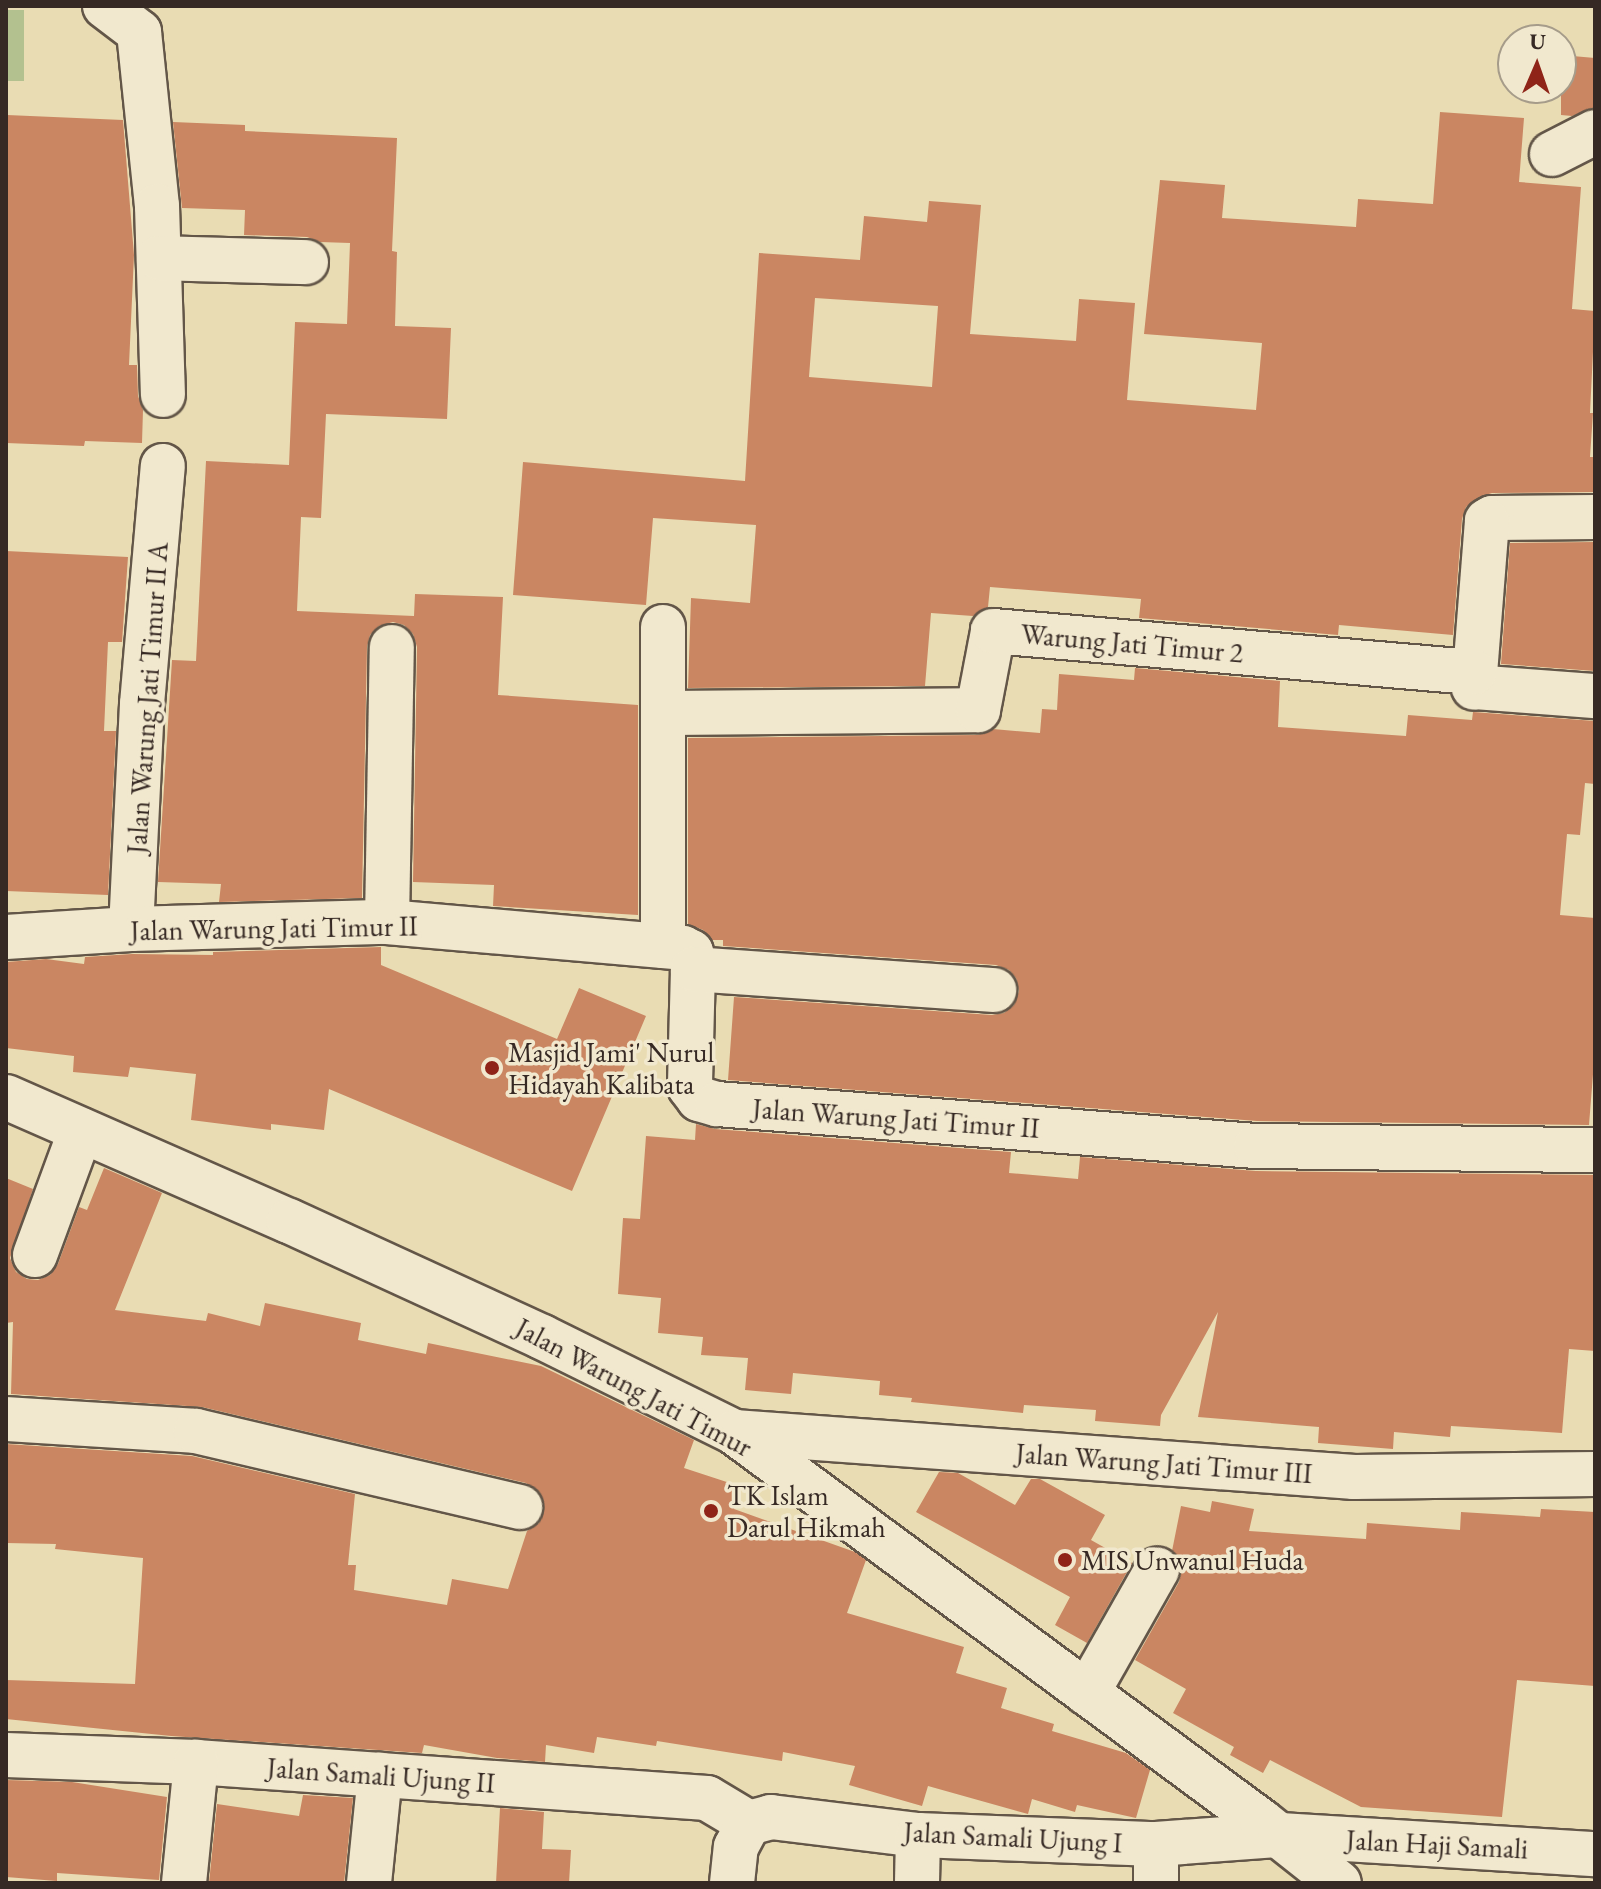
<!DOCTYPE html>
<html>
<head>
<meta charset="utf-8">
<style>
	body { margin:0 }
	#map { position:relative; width:1601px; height:1889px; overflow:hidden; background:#e9dcb3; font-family:"EB Garamond",serif }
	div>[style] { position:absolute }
	.green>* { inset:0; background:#b3c18f; transform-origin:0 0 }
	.building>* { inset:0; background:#ca8662 }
	.roads { filter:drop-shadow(2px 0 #635648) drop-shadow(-2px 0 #635648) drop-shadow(0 2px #635648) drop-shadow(0 -2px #635648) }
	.street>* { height:44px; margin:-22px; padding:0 22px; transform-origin:22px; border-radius:22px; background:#f1e8ce }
	.secondary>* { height:44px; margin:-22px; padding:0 22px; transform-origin:22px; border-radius:22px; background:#f1e8ce }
	.dots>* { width:22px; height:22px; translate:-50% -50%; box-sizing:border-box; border:4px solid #f1e8ce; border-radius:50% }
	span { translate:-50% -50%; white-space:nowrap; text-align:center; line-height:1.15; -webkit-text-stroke:7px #f1e8ce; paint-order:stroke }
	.street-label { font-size:28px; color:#362924 }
	.poi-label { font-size:28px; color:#362924 }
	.left { translate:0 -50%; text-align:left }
	.frame { position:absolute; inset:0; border:8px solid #362924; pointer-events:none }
	.north { position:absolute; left:1497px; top:24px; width:80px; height:80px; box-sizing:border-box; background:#f1e8ce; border:2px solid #a69c8a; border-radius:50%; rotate:2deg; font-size:22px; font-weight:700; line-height:32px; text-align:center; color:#362924 }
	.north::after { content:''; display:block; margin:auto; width:28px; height:36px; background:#8f2418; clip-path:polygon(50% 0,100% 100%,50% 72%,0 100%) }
</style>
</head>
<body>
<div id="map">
	<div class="green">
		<div style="left:6px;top:10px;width:18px;height:71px"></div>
	</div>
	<div class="building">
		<div style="clip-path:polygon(1561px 55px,1595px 58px,1595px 107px,1572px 116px,1561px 115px)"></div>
		<div style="clip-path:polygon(evenodd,1440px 112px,1524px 118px,1519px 182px,1581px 187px,1572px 309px,1595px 311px,1590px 413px,1593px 413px,1590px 457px,1595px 457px,1595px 492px,1492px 493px,1479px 497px,1466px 507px,1462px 519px,1453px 635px,1339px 625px,1338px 635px,1139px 618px,1141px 599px,990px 587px,988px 607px,973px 616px,931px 613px,925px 686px,688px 688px,691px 598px,750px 603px,756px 525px,653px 518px,646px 605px,513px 595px,523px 462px,745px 481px,759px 253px,860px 260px,864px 216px,927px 222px,929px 201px,981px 205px,970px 334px,1076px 341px,1079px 299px,1135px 303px,1127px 400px,1256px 410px,1262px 343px,1144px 334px,1160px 180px,1225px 185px,1222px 218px,1356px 227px,1358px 199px,1433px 204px,1440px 112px,815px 298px,938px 306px,932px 387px,809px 377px,815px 298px)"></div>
		<div style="clip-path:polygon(7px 115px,123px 120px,134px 255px,129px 365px,137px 365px,138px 396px,143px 410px,142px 443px,85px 441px,84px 446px,6px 443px)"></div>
		<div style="clip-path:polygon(173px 122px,245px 125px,245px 131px,397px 138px,392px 251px,397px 252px,395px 326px,451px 328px,447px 419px,326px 414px,321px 518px,301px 517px,297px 611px,414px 616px,415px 594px,503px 597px,498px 695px,638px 705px,638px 915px,493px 906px,494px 885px,413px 882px,417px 647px,413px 634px,404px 625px,393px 622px,379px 626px,370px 635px,367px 647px,362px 898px,219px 902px,221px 884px,158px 882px,172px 660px,196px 661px,206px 461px,289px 465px,295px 322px,347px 324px,350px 243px,320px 242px,307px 237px,244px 235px,245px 210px,182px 208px)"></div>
		<div style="clip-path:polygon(1595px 542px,1595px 671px,1501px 664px,1510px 543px)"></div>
		<div style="clip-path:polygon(6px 551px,128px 557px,122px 642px,108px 642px,104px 731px,116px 731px,108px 895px,6px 891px)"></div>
		<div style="clip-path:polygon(1135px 668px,1280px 681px,1278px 727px,1406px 736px,1408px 715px,1472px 720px,1473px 712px,1595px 721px,1595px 784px,1585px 783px,1580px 835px,1567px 834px,1560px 915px,1595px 918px,1595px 1049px,1589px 1125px,1257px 1121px,728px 1080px,734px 997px,992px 1015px,1004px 1013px,1014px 1005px,1019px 991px,1016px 978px,1009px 970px,996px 965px,723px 946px,723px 940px,712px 940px,703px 930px,688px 924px,688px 738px,978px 735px,993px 729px,1040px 733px,1042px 709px,1057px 710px,1059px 674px,1134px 680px)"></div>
		<div style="clip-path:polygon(381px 947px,381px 965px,557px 1039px,579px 988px,646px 1016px,572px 1191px,329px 1089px,324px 1130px,271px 1124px,271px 1130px,191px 1120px,196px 1074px,130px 1067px,128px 1077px,73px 1072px,74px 1056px,6px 1048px,6px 962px,46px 959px,84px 964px,85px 957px,132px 954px,213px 955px,213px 952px)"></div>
		<div style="clip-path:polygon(696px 1124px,715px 1129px,1011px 1152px,1009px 1173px,1078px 1179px,1080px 1157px,1256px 1171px,1595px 1175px,1595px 1351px,1569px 1349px,1562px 1433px,1451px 1426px,1450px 1437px,1394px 1432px,1393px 1449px,1318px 1443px,1319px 1427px,1198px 1417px,1218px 1312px,1161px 1415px,1160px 1426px,1095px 1421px,1096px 1410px,1024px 1405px,1023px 1413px,911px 1402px,912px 1398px,879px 1395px,880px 1381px,793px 1373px,791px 1394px,745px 1390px,748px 1358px,701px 1355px,703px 1337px,658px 1333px,661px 1298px,618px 1294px,623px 1218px,640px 1219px,646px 1136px,695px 1140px)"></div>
		<div style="clip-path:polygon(104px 1168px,162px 1193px,115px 1310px,206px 1321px,208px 1313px,260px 1326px,265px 1303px,361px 1323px,358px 1340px,426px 1354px,428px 1343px,541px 1366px,694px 1440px,684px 1468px,742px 1487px,734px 1509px,855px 1552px,866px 1560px,847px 1613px,964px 1647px,956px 1673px,1007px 1688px,1001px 1708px,1054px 1724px,1052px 1731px,1126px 1753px,1150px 1770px,1136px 1818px,1077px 1805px,1075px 1812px,1032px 1799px,1028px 1814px,928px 1786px,922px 1806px,849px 1785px,855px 1766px,783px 1752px,782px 1761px,657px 1741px,656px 1746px,597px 1737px,594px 1753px,546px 1745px,545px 1762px,497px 1758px,424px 1745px,422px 1753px,171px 1736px,6px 1719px,6px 1680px,135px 1684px,143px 1558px,55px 1549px,56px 1544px,6px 1543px,6px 1444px,192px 1456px,355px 1494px,348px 1565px,356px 1565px,354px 1590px,447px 1605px,452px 1579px,508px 1589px,527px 1531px,539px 1523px,544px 1512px,540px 1493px,526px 1483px,202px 1407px,11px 1394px,13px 1322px,6px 1323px,6px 1178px,33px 1189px,10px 1258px,16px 1272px,27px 1279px,38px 1280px,50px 1275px,58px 1264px,79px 1207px,87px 1210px)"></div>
		<div style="clip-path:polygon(939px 1472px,958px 1473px,1015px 1505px,1031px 1479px,1040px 1479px,1105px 1515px,1091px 1540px,1132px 1563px,1087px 1643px,1055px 1625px,1070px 1597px,916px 1512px)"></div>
		<div style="clip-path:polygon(1212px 1501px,1254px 1509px,1249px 1531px,1366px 1539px,1367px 1523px,1460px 1530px,1461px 1512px,1540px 1517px,1541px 1509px,1595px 1512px,1595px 1686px,1517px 1680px,1502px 1817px,1361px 1807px,1270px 1760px,1263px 1773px,1230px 1755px,1234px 1747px,1173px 1713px,1186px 1689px,1135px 1660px,1179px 1582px,1182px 1569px,1172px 1551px,1181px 1506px,1210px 1512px)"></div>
		<div style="clip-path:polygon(6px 1780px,72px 1782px,167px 1797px,159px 1880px,57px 1873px,57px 1881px,6px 1877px)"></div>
		<div style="clip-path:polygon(303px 1795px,353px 1798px,344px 1883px,209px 1883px,217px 1804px,299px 1816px)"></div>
		<div style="clip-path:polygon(500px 1808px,544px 1812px,542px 1849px,571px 1850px,569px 1883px,496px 1883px)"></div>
	</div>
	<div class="roads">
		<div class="street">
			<div style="left:105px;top:6px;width:43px;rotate:37.4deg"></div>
			<div style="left:139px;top:32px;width:175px;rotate:84.1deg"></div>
			<div style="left:157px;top:206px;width:189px;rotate:88.2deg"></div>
			<div style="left:1552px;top:154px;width:48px;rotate:-27.1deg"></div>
			<div style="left:159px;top:258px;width:147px;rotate:1.6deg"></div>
			<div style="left:1595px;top:517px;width:103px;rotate:179.4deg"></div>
			<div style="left:1492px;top:518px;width:6px;rotate:149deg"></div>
			<div style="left:1487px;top:521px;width:167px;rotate:94.5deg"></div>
			<div style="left:1474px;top:687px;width:121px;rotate:4.3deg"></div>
			<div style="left:664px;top:713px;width:314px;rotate:-0.5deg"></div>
			<div style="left:978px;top:710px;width:80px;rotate:-79.2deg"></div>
			<div style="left:993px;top:631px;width:483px;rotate:4.9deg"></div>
			<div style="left:387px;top:922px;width:275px;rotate:-89deg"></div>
			<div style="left:131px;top:929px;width:225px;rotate:-87.2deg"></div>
			<div style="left:142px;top:704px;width:239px;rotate:-85deg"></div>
			<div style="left:6px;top:937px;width:125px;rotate:-3.7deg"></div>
			<div style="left:131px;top:929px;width:256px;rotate:-1.6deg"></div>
			<div style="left:387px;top:922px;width:297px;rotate:5deg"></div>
			<div style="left:683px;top:948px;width:9px;rotate:27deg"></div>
			<div style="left:691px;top:952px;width:17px;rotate:83deg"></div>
			<div style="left:693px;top:969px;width:118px;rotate:91.5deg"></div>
			<div style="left:690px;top:1087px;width:15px;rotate:53deg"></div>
			<div style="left:699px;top:1099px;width:19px;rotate:16deg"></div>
			<div style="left:717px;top:1104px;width:541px;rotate:4.46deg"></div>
			<div style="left:1256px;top:1146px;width:339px;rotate:0.7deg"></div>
			<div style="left:663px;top:946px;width:319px;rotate:-90deg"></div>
			<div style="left:693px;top:969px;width:302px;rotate:4deg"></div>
			<div style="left:35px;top:1255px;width:133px;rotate:-69.8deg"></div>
			<div style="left:6px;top:1419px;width:190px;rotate:3.6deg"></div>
			<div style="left:196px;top:1431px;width:333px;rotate:13.2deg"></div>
			<div style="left:734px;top:1432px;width:622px;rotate:4.15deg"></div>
			<div style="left:1354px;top:1477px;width:241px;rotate:-0.7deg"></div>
			<div style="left:1087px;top:1693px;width:142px;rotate:-60.4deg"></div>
			<div style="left:6px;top:1755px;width:190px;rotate:2.1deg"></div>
			<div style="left:196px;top:1762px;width:512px;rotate:4.03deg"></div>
			<div style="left:707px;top:1798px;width:49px;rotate:30.8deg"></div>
			<div style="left:749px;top:1823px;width:23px;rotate:-15deg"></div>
			<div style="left:771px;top:1817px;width:148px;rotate:7deg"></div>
			<div style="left:918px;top:1835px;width:238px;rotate:2.2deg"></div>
			<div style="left:1156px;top:1844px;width:124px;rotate:-4.2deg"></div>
			<div style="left:1156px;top:1844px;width:39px;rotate:90deg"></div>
			<div style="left:184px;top:1883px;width:122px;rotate:-84.3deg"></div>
			<div style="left:369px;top:1883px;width:109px;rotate:-84.2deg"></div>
			<div style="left:732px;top:1883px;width:36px;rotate:-84deg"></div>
			<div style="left:736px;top:1847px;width:27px;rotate:-62deg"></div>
			<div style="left:917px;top:1883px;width:48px;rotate:-88.8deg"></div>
		</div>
		<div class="secondary">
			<div style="left:6px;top:1097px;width:309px;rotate:23.7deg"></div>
			<div style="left:289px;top:1221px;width:278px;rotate:24.6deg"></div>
			<div style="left:542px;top:1337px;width:214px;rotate:26.3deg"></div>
			<div style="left:734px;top:1432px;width:656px;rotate:36.45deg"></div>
			<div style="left:1262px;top:1822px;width:98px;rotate:38.4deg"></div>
			<div style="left:1280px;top:1835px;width:316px;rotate:3.5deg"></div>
		</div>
	</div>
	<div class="dots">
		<div style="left:492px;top:1068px;background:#8f2418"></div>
		<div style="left:711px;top:1511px;background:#8f2418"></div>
		<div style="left:1065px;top:1560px;background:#8f2418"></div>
	</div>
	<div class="street-label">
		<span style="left:1132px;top:643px;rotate:5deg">Warung Jati Timur 2</span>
		<span style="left:147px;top:698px;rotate:-86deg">Jalan Warung Jati Timur II A</span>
		<span style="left:274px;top:928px;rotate:-1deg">Jalan Warung Jati Timur II</span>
		<span style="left:896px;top:1118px;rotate:4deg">Jalan Warung Jati Timur II</span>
		<span style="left:634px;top:1387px;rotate:28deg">Jalan Warung Jati Timur</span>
		<span style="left:1164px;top:1463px;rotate:4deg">Jalan Warung Jati Timur III</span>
		<span style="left:381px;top:1775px;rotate:4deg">Jalan Samali Ujung II</span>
		<span style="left:1013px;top:1837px;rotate:3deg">Jalan Samali Ujung I</span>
		<span style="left:1437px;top:1844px;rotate:3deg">Jalan Haji Samali</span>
	</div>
	<div class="poi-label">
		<span class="left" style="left:508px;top:1068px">Masjid Jami' Nurul<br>Hidayah Kalibata</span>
		<span class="left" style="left:727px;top:1511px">TK Islam<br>Darul Hikmah</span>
		<span class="left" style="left:1081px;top:1560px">MIS Unwanul Huda</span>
	</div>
	<div class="frame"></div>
	<div class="north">U</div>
</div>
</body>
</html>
